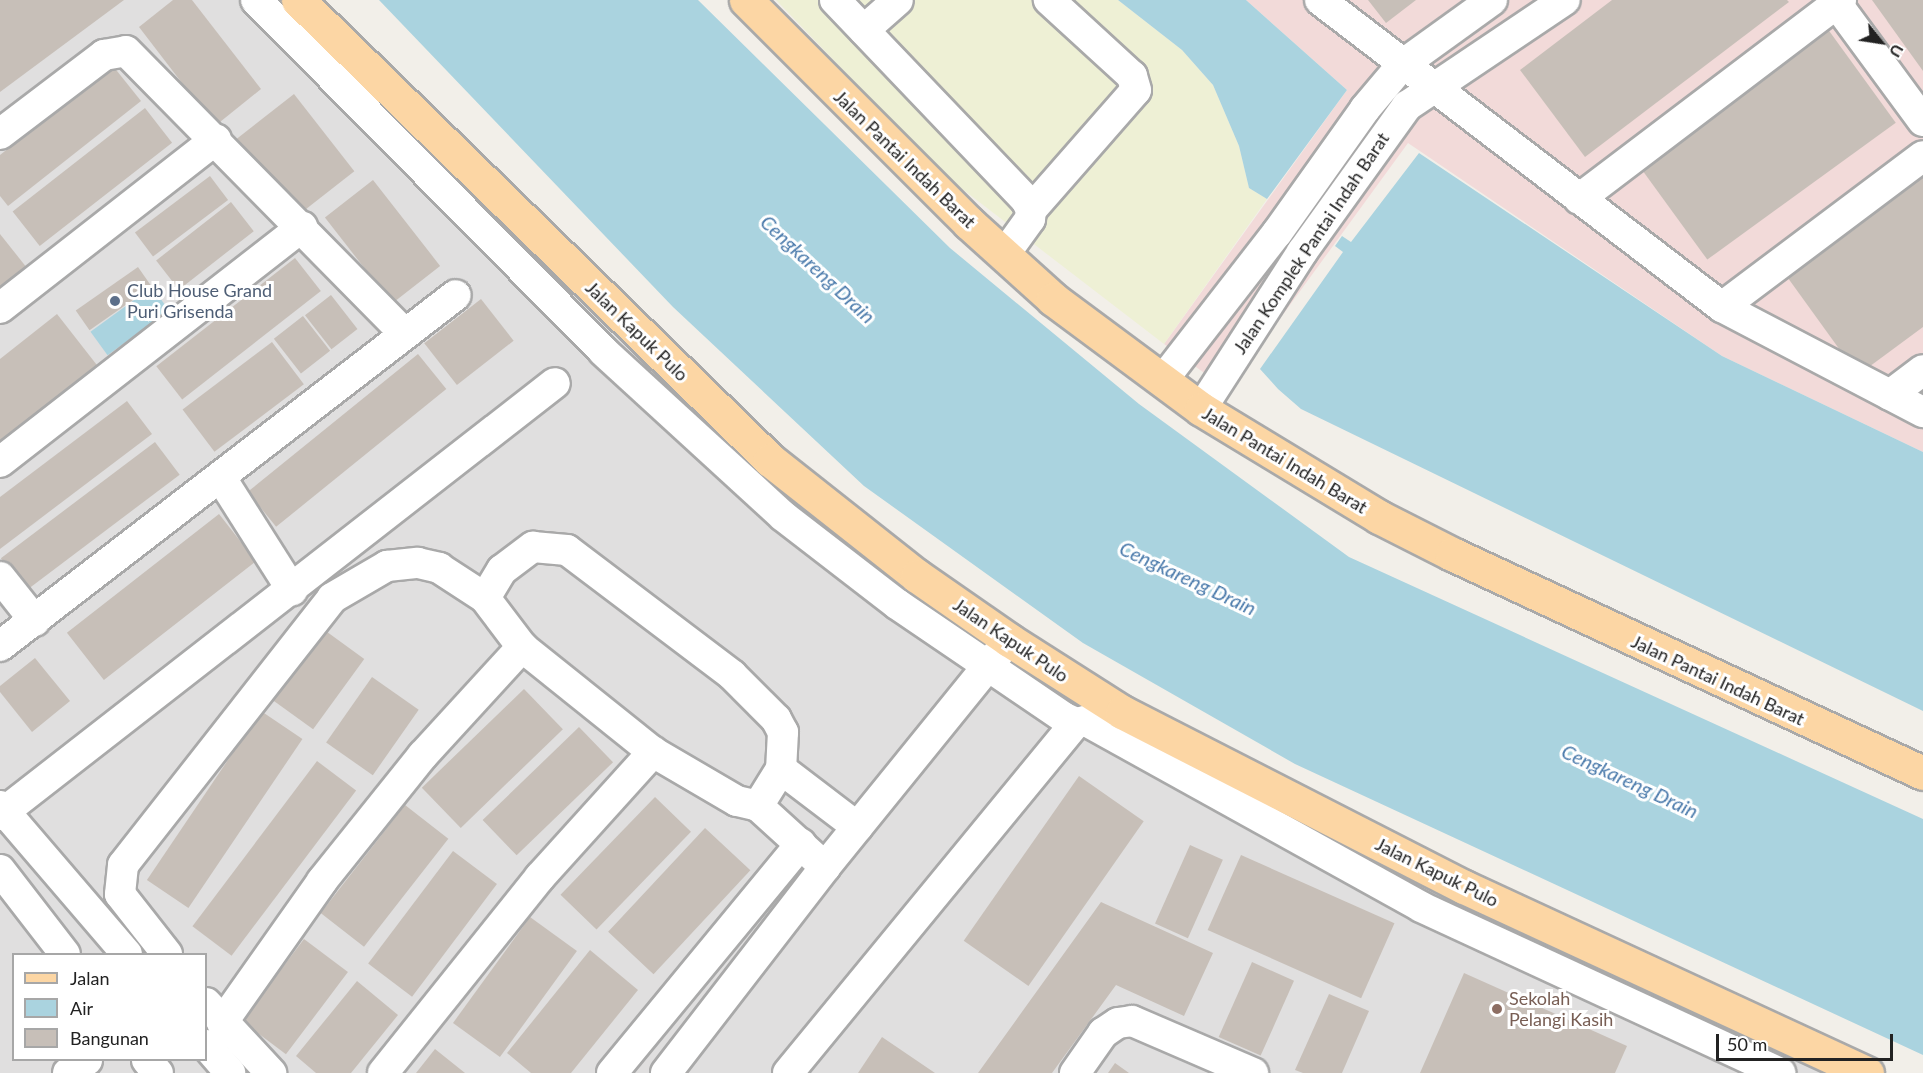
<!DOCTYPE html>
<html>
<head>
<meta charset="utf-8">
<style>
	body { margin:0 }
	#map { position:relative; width:1923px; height:1073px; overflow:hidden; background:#f2efe9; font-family:Lato,sans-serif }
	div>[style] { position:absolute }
	.residential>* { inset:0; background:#e0dfdf }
	.commercial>* { inset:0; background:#f2dad9 }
	.farmland>* { inset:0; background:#eef0d5 }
	.water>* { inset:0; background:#aad3df; transform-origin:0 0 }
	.building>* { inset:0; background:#c7bfb8; transform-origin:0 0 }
	.roads { filter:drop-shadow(2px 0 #a9a9a9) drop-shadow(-2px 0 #a9a9a9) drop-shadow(0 2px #a9a9a9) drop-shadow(0 -2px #a9a9a9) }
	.minor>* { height:30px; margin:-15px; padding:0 15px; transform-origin:15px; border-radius:15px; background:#fff }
	.major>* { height:33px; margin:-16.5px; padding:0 16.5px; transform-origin:16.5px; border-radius:16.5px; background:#fcd6a4 }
	.dots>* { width:16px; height:16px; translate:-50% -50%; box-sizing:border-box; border:3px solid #fff; border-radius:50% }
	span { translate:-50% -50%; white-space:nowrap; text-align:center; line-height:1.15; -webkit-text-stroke:6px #fff; paint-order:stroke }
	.street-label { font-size:18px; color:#222 }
	.service-label { font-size:18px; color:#4e5e75 }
	.left { translate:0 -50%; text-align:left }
	.education-label { font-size:18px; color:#785e54 }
	.water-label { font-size:20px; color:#4a7aab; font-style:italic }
	.legend { position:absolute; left:12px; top:953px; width:195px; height:108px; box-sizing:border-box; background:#fff; border:2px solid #a7a7a7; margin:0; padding:8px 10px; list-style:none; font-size:18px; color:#222 }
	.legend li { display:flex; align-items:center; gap:12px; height:30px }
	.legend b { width:30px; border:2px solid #a7a7a7 }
	.north { position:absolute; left:1851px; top:12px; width:60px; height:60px; -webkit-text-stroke:4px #fff; paint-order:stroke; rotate:120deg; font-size:16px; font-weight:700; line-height:24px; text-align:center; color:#222 }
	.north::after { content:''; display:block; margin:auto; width:21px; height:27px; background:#222; clip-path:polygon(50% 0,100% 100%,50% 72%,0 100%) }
	.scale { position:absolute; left:1716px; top:1034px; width:177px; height:27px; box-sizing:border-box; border:3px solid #222; border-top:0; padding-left:8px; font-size:18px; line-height:21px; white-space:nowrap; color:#222; -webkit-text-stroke:4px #fff; paint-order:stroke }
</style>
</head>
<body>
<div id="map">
	<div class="residential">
		<div style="clip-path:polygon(evenodd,0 0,294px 0,670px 391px,878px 566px,1051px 692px,1258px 813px,1824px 1073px,0 1073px,0 0,14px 954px,206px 954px,206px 1060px,14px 1060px,14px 954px)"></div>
	</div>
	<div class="commercial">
		<div style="clip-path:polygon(1246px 0,1923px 0,1923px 452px,1722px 356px,1408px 143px,1228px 390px,1164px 344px,1347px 90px)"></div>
	</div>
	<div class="farmland">
		<div style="clip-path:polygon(776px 0,1118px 0,1182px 50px,1213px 85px,1239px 146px,1249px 188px,1267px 199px,1164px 344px,944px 175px)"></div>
	</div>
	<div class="water">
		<div style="clip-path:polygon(379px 0,698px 0,950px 248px,1139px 404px,1349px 557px,1923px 819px,1923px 1055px,1295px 764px,1083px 643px,864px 486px,673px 307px)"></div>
		<div style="clip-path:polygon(1118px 0,1246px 0,1347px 90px,1267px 199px,1249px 188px,1239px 146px,1213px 85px,1182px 50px)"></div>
		<div style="clip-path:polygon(1419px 153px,1722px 356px,1923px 452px,1923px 711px,1301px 409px,1278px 389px,1260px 369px,1343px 252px,1335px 246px,1342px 236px,1351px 242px)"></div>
		<div style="left:152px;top:287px;width:29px;height:76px;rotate:54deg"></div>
	</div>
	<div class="building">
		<div style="clip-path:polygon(0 0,124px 0,0 92px)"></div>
		<div style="clip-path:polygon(173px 0,192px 0,261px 89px,215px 126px,139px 27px)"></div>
		<div style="clip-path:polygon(1368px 0,1416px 0,1386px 23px)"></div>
		<div style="clip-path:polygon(1612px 0,1787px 0,1789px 2px,1585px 157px,1520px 70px)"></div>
		<div style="clip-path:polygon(1872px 0,1923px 0,1923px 71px)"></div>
		<div style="left:1827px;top:28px;width:117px;height:233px;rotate:54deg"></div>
		<div style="clip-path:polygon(113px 66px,141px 101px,8px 206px,0 196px,0 155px)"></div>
		<div style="left:294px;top:94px;width:98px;height:77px;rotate:52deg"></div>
		<div style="left:145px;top:108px;width:44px;height:168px;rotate:52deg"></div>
		<div style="clip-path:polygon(1923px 163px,1923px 327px,1858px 375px,1780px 267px)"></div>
		<div style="left:210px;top:176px;width:30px;height:94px;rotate:53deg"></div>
		<div style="left:373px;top:180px;width:109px;height:61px;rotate:52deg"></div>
		<div style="left:231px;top:202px;width:37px;height:95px;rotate:52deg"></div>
		<div style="clip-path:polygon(0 234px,31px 273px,0 298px)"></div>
		<div style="left:295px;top:258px;width:42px;height:176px;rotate:52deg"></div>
		<div style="left:138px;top:267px;width:24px;height:76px;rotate:55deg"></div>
		<div style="left:331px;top:295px;width:43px;height:33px;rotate:52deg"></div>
		<div style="left:481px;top:299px;width:53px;height:72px;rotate:52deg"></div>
		<div style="clip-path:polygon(57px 314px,100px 369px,0 448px,0 359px)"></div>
		<div style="left:303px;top:316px;width:44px;height:37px;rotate:52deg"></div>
		<div style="left:272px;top:342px;width:53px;height:112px;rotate:53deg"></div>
		<div style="left:418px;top:354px;width:45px;height:219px;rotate:51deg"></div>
		<div style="clip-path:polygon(127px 401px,152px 434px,0 549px,0 497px)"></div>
		<div style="left:155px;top:442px;width:41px;height:193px;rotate:53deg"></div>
		<div style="left:219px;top:514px;width:60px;height:193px;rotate:52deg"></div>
		<div style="left:323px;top:629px;width:51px;height:87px;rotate:36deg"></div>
		<div style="clip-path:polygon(35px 658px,70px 701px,32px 732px,0 692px,0 686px)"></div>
		<div style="left:372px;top:677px;width:57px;height:80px;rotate:35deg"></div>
		<div style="left:524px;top:689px;width:56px;height:142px;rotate:46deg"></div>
		<div style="left:261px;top:711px;width:50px;height:204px;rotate:34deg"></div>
		<div style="left:579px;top:727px;width:49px;height:134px;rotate:46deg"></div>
		<div style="left:317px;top:761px;width:49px;height:207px;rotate:37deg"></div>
		<div style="left:1079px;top:776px;width:79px;height:201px;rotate:35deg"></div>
		<div style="left:655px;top:797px;width:50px;height:136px;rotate:44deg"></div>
		<div style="left:405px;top:805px;width:55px;height:137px;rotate:38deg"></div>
		<div style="left:705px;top:828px;width:62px;height:142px;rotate:43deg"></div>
		<div style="left:1190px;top:845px;width:36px;height:86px;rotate:24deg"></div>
		<div style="left:453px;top:851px;width:55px;height:141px;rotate:37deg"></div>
		<div style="left:1241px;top:855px;width:168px;height:82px;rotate:24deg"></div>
		<div style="clip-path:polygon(1101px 902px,1213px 953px,1184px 1016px,1116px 985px,1052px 1073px,978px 1073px)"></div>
		<div style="left:530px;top:917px;width:58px;height:131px;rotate:36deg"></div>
		<div style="left:304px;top:939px;width:55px;height:103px;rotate:37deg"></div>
		<div style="clip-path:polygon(590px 950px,638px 990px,571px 1073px,531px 1073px,507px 1053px)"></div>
		<div style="left:1252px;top:962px;width:46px;height:82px;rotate:24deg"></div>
		<div style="clip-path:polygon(1464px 973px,1627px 1046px,1615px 1073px,1420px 1073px)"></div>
		<div style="clip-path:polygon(357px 981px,398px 1015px,351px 1073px,316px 1073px,296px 1056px)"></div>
		<div style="clip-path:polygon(1329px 994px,1369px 1011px,1342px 1073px,1303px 1073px,1295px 1070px)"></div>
		<div style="clip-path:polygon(882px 1037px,935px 1073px,858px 1073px)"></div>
		<div style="clip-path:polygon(435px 1049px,465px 1073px,416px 1073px)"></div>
		<div style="clip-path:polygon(1115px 1063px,1129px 1073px,1108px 1073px)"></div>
	</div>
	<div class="roads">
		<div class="minor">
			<div style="left:256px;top:0;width:494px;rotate:45.3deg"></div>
			<div style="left:603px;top:351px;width:244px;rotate:42.5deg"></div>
			<div style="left:783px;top:516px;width:144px;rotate:37.7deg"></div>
			<div style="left:897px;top:604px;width:201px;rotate:34.2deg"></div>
			<div style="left:1063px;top:717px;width:14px;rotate:25deg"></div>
			<div style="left:1076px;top:723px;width:47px;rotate:-13.4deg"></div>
			<div style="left:835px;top:0;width:277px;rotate:46.3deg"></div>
			<div style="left:1026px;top:200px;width:11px;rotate:63deg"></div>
			<div style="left:1031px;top:210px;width:9px;rotate:96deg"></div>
			<div style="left:1030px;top:219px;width:44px;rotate:125.8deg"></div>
			<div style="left:1320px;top:0;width:506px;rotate:37.37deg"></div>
			<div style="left:1722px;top:307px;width:227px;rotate:27.6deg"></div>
			<div style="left:1834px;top:0;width:150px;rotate:53.7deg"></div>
			<div style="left:864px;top:30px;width:45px;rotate:-41.4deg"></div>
			<div style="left:0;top:134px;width:131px;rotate:-37.2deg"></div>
			<div style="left:104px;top:55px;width:22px;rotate:-10deg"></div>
			<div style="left:126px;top:51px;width:397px;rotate:45.4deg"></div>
			<div style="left:1579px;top:199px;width:329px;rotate:-37.2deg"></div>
			<div style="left:1031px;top:210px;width:159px;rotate:-48.8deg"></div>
			<div style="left:1136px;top:90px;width:15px;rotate:-106deg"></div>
			<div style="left:1132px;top:76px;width:113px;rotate:-137.5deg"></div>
			<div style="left:1722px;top:307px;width:251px;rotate:-36.9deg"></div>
			<div style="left:0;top:308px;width:274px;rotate:-38deg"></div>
			<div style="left:1162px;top:381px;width:187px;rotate:-52.2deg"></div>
			<div style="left:1277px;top:233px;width:152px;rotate:-54.6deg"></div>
			<div style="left:1365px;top:109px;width:57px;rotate:-49.9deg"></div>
			<div style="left:1402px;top:65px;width:111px;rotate:-35.8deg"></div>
			<div style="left:1890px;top:395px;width:41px;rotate:-37.1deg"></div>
			<div style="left:1201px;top:409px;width:187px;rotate:-57.2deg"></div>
			<div style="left:1302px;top:252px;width:180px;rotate:-54.3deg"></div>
			<div style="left:1407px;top:106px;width:190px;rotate:-33.9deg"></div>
			<div style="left:0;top:462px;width:383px;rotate:-37.9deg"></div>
			<div style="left:221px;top:478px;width:133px;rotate:57.6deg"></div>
			<div style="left:0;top:577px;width:56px;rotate:51.5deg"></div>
			<div style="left:485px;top:598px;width:33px;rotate:-59deg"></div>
			<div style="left:502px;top:570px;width:39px;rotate:-37deg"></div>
			<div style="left:533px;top:547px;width:34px;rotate:5deg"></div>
			<div style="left:567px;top:550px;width:207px;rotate:37.1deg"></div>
			<div style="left:732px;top:675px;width:62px;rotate:45deg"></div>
			<div style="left:776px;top:719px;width:15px;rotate:62deg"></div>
			<div style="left:783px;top:732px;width:37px;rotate:93deg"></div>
			<div style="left:781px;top:769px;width:44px;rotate:121.9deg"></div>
			<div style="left:0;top:646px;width:575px;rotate:-37.59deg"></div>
			<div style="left:1086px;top:721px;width:383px;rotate:29deg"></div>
			<div style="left:1421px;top:907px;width:396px;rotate:24.8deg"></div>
			<div style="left:781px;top:769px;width:96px;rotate:37.3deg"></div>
			<div style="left:0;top:806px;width:195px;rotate:49.4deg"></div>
			<div style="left:0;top:815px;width:703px;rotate:-37.9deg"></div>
			<div style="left:0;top:870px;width:106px;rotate:52.3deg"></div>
			<div style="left:167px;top:954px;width:76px;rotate:-128.1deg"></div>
			<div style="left:120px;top:894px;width:29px;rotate:-84deg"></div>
			<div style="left:123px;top:865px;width:339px;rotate:-51.9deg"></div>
			<div style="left:332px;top:598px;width:64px;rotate:-30.2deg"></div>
			<div style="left:387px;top:566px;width:31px;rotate:-6deg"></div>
			<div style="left:418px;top:563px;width:22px;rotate:13deg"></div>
			<div style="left:439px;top:568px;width:55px;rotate:33.1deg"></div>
			<div style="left:485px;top:598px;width:61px;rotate:52.9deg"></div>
			<div style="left:522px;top:647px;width:168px;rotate:38.7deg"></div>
			<div style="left:653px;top:752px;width:97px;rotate:30.3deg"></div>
			<div style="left:737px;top:801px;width:22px;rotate:13deg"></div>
			<div style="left:758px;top:806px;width:91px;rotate:42.3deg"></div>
			<div style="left:206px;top:1003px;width:96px;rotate:47.1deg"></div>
			<div style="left:222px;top:1023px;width:174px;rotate:-54.8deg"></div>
			<div style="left:322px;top:881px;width:161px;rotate:-51.3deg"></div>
			<div style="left:423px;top:755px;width:147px;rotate:-47.5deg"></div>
			<div style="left:206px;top:1045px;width:37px;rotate:49deg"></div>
			<div style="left:147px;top:1060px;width:17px;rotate:50deg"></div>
			<div style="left:68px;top:1073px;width:23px;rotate:-34deg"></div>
			<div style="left:383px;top:1073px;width:251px;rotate:-51.3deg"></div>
			<div style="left:540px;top:877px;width:169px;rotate:-47.9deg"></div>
			<div style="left:612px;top:1073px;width:297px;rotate:-50.5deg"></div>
			<div style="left:666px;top:1073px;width:260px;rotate:-52.3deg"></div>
			<div style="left:825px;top:867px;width:277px;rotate:-51deg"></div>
			<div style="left:788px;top:1073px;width:453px;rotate:-50.6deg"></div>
			<div style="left:1075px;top:1073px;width:49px;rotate:-55deg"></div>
			<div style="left:1103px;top:1033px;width:18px;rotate:-34deg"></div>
			<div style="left:1118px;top:1023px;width:14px;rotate:-8deg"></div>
			<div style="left:1132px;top:1021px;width:132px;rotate:23.3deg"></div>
		</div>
		<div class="major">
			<div style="left:298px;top:0;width:659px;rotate:44.26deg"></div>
			<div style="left:770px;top:460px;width:187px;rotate:38.3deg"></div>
			<div style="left:917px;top:576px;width:112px;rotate:34.8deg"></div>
			<div style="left:1009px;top:640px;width:134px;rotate:32.5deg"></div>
			<div style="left:1122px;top:712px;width:384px;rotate:27.1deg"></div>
			<div style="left:1464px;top:887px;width:444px;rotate:24.8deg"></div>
			<div style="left:746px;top:0;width:315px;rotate:45deg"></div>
			<div style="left:969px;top:223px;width:113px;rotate:42.1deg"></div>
			<div style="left:1053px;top:299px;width:184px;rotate:36.6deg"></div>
			<div style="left:1201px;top:409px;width:208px;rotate:31.2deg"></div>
			<div style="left:1379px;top:517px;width:82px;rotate:26.9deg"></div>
			<div style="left:1452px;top:554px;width:519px;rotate:24.94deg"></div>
		</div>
	</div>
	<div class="dots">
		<div style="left:115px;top:301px;background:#5c6f8a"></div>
		<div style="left:1497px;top:1009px;background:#8d6e63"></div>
	</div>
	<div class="street-label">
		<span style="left:905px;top:159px;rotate:44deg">Jalan Pantai Indah Barat</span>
		<span style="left:1311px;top:243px;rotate:-56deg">Jalan Komplek Pantai Indah Barat</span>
		<span style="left:637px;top:331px;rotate:44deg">Jalan Kapuk Pulo</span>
		<span style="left:1285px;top:460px;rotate:31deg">Jalan Pantai Indah Barat</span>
		<span style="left:1011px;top:640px;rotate:34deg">Jalan Kapuk Pulo</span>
		<span style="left:1718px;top:680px;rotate:25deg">Jalan Pantai Indah Barat</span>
		<span style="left:1437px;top:872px;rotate:26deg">Jalan Kapuk Pulo</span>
	</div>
	<div class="service-label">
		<span class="left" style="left:127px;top:301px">Club House Grand<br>Puri Grisenda</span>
	</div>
	<div class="education-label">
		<span class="left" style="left:1509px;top:1009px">Sekolah<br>Pelangi Kasih</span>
	</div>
	<div class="water-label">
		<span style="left:818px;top:269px;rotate:43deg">Cengkareng Drain</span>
		<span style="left:1188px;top:578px;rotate:25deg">Cengkareng Drain</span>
		<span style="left:1630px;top:781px;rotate:25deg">Cengkareng Drain</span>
	</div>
	<ul class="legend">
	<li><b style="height:8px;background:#fcd6a4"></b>Jalan</li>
	<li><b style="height:16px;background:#aad3df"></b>Air</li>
	<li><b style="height:16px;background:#c7bfb8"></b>Bangunan</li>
	</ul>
	<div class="north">U</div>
	<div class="scale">50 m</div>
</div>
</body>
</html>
